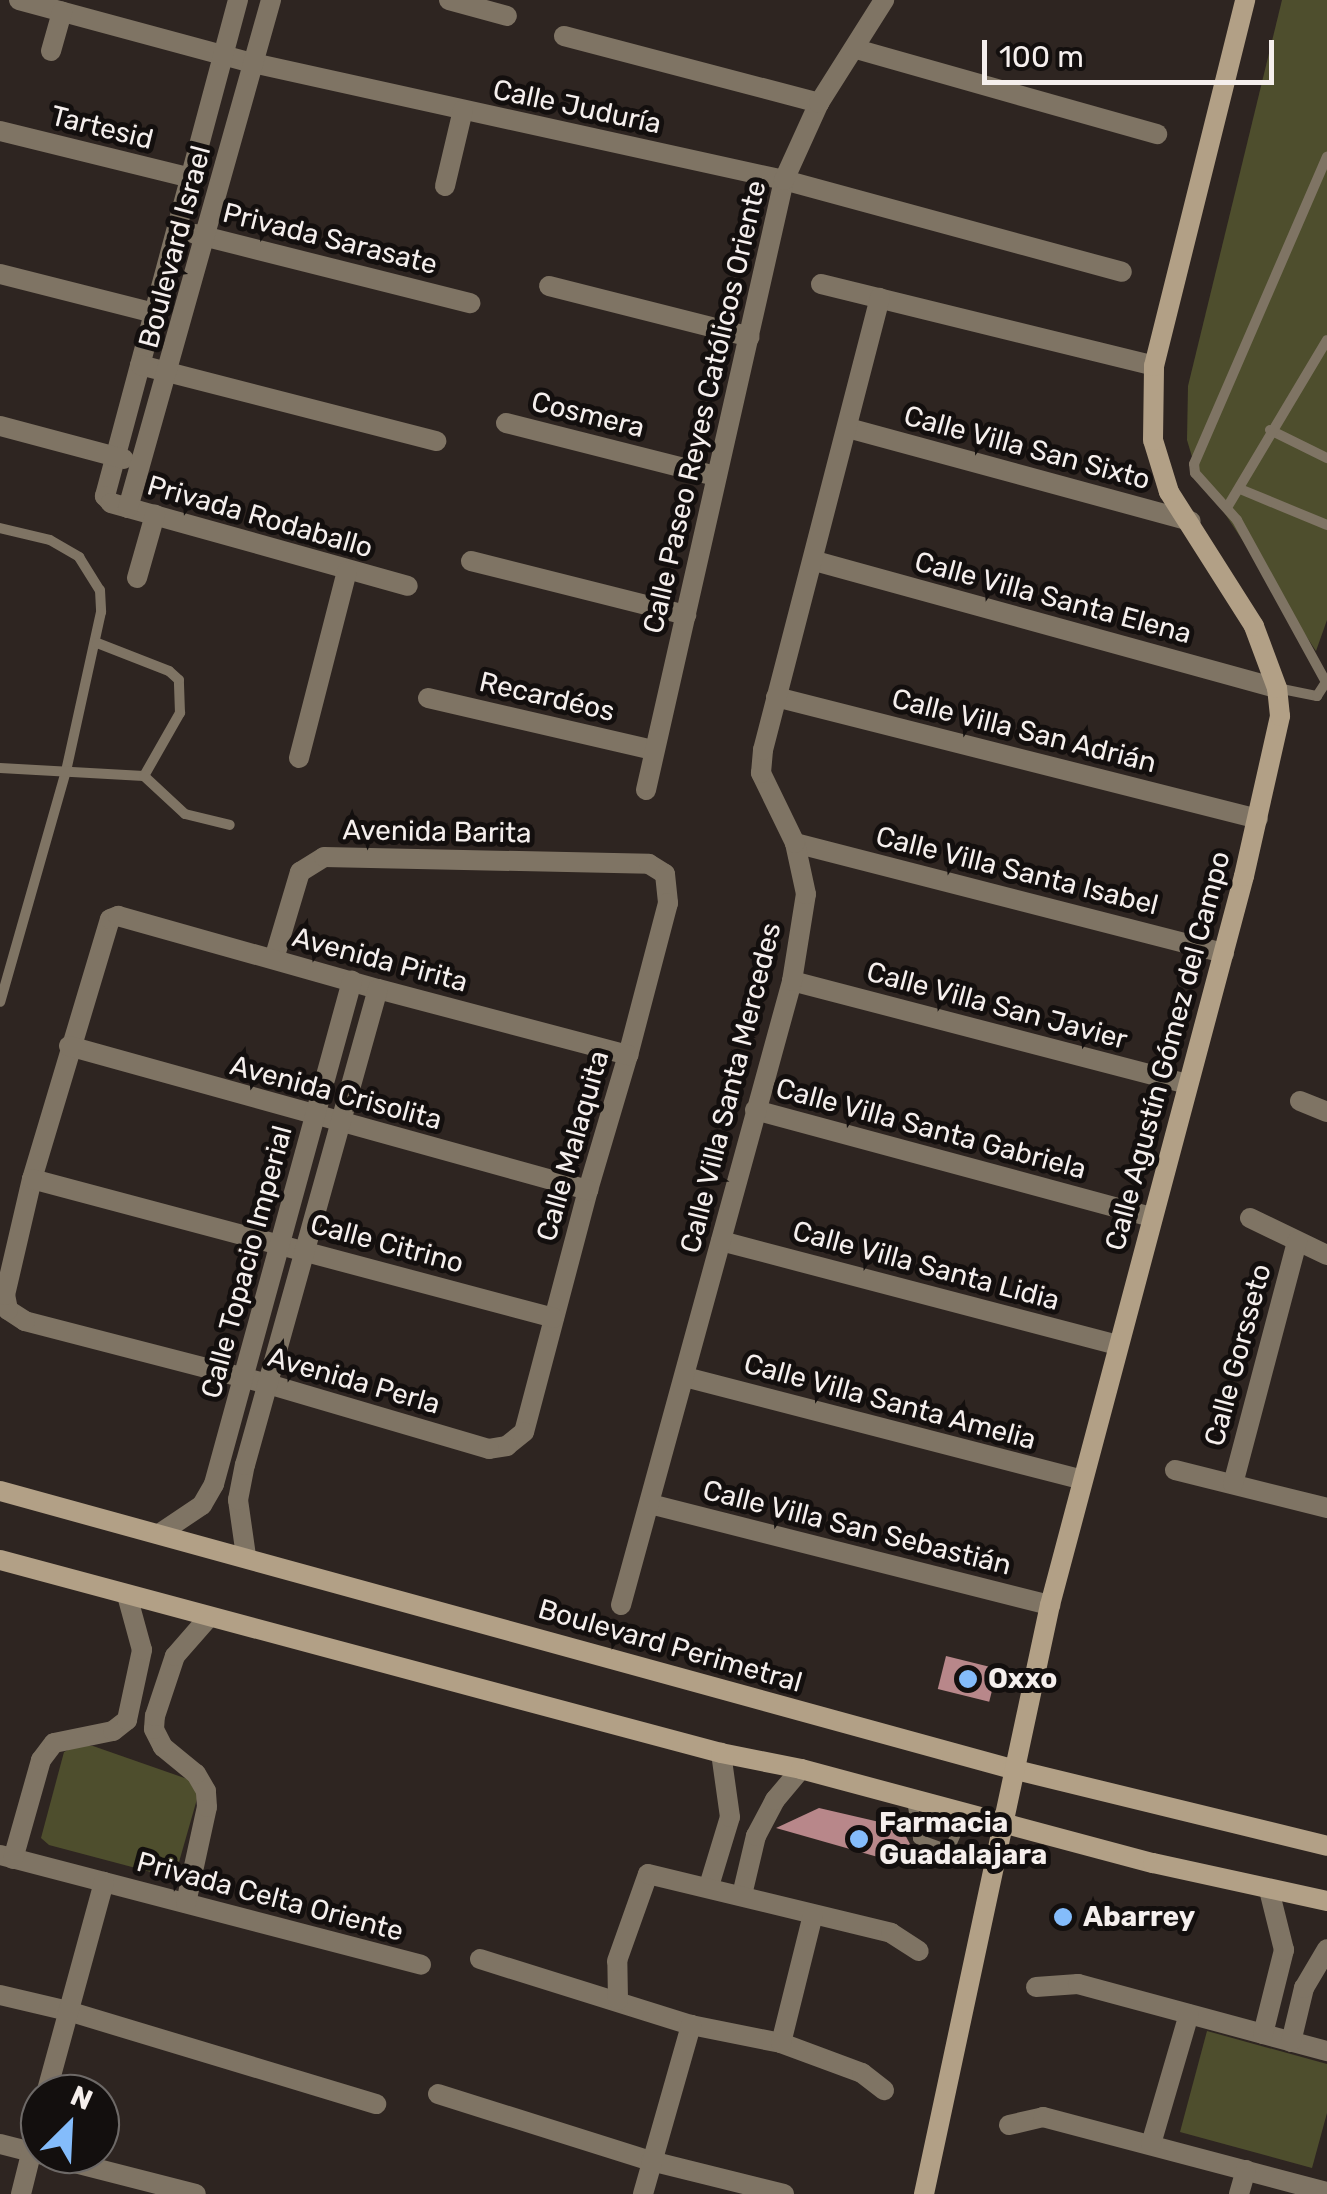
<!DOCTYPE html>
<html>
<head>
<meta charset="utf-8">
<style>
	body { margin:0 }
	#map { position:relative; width:1327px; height:2194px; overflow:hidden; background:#2e2521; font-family:Rubik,sans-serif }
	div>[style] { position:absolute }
	.green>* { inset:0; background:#4e4e2d }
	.building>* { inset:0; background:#b8878a; transform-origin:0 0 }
	.lane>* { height:10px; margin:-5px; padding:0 5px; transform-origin:5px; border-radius:5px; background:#7f7464 }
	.street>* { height:20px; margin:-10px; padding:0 10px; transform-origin:10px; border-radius:10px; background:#7f7464 }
	.secondary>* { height:20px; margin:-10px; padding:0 10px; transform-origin:10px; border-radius:10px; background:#b2a086 }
	.dots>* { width:28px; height:28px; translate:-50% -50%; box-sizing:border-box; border:5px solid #130f0e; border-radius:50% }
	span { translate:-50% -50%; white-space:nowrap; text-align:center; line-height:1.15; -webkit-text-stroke:10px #130f0e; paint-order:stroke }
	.street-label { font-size:28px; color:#f5efed }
	.poi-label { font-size:28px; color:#f5efed; font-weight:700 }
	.left { translate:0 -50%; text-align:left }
	.north { position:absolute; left:20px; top:2074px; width:100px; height:100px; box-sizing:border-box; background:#130f0e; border:2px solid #6d6967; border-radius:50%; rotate:24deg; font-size:28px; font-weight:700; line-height:40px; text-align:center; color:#f5efed }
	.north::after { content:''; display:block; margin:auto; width:35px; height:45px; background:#84bcfb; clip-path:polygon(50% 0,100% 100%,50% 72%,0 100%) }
	.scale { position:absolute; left:982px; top:40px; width:292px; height:45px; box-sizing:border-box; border:5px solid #f5efed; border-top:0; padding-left:12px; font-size:30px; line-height:35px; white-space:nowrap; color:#f5efed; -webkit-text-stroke:8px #130f0e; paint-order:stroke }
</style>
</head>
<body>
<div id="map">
	<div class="green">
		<div style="clip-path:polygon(1282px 0,1327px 0,1327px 620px,1316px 651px,1196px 470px,1187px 440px,1188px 386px)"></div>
		<div style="clip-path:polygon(76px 1746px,93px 1746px,196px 1782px,199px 1792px,177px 1869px,166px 1876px,49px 1845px,41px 1838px,64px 1752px)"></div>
		<div style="clip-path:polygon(1207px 2031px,1327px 2064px,1327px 2113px,1312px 2168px,1180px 2132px)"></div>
	</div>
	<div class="building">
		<div style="left:946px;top:1656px;width:53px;height:34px;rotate:14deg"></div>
		<div style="clip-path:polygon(819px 1808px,901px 1827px,911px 1846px,899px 1863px,776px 1828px)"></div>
	</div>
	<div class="lane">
		<div style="left:1270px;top:430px;width:64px;rotate:26.2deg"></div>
		<div style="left:1240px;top:489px;width:94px;rotate:22.5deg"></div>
		<div style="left:1228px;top:506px;width:193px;rotate:-59.2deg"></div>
		<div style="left:0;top:528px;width:51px;rotate:13.5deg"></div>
		<div style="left:50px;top:540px;width:34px;rotate:30deg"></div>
		<div style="left:79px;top:557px;width:39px;rotate:58deg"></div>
		<div style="left:100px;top:590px;width:22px;rotate:87deg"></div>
		<div style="left:101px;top:612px;width:163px;rotate:102.4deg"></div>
		<div style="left:66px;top:771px;width:240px;rotate:105.9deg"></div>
		<div style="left:1277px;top:688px;width:41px;rotate:11.3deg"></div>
		<div style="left:1317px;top:696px;width:17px;rotate:-57deg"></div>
		<div style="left:1326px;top:682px;width:185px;rotate:-118.8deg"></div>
		<div style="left:1237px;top:520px;width:63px;rotate:-131.8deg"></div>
		<div style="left:1195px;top:473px;width:9px;rotate:-96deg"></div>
		<div style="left:1194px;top:464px;width:335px;rotate:-66.6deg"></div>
		<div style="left:0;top:768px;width:144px;rotate:3.2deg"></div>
		<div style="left:144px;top:776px;width:73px;rotate:-60.3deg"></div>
		<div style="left:180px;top:713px;width:33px;rotate:-92deg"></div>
		<div style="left:179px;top:680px;width:13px;rotate:-138deg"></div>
		<div style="left:169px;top:671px;width:77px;rotate:-158.7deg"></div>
		<div style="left:144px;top:776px;width:56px;rotate:42.8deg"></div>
		<div style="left:185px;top:814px;width:46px;rotate:13.7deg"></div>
		<div style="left:912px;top:1800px;width:39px;rotate:81deg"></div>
		<div style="left:918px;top:1839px;width:33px;rotate:20deg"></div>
		<div style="left:949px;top:1850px;width:40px;rotate:-66.6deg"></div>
	</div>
	<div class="street">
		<div style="left:19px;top:0;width:242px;rotate:15.1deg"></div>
		<div style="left:253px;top:63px;width:544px;rotate:12.43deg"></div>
		<div style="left:784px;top:180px;width:350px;rotate:15.2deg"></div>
		<div style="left:238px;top:0;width:514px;rotate:105.01deg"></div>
		<div style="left:105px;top:496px;width:9px;rotate:49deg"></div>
		<div style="left:111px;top:503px;width:308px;rotate:15.6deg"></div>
		<div style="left:449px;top:0;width:60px;rotate:15.4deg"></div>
		<div style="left:564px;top:36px;width:264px;rotate:14.7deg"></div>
		<div style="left:856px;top:49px;width:313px;rotate:15.8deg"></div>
		<div style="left:51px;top:51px;width:41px;rotate:-74.2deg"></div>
		<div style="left:0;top:131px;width:197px;rotate:13.8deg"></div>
		<div style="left:445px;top:186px;width:78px;rotate:-76.7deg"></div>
		<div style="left:195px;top:234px;width:284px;rotate:14.1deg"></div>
		<div style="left:0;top:274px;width:159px;rotate:14.2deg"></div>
		<div style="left:821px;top:284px;width:343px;rotate:13.8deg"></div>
		<div style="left:549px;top:286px;width:207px;rotate:14.2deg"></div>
		<div style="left:140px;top:365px;width:306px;rotate:14.4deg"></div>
		<div style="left:506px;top:423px;width:217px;rotate:14.2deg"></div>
		<div style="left:0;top:426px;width:128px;rotate:14.9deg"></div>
		<div style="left:848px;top:428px;width:355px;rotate:15.2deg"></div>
		<div style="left:128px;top:508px;width:528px;rotate:-74.28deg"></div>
		<div style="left:471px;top:561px;width:222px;rotate:14.1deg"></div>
		<div style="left:815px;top:561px;width:479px;rotate:15.4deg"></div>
		<div style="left:137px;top:578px;width:66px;rotate:-74.1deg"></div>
		<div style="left:776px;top:697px;width:497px;rotate:14.2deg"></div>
		<div style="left:428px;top:698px;width:232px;rotate:13deg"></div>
		<div style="left:299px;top:758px;width:193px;rotate:-75.6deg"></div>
		<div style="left:646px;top:790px;width:625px;rotate:-77.25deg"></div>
		<div style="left:784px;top:180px;width:85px;rotate:-65.6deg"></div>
		<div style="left:819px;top:103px;width:122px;rotate:-57.7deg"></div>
		<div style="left:795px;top:843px;width:443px;rotate:14.4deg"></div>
		<div style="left:274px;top:959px;width:91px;rotate:-73.4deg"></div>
		<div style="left:300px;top:872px;width:28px;rotate:-32deg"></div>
		<div style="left:324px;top:857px;width:325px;rotate:1.2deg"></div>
		<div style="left:649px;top:864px;width:19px;rotate:32deg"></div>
		<div style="left:665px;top:874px;width:29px;rotate:84deg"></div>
		<div style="left:668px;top:903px;width:157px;rotate:104.7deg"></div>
		<div style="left:628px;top:1055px;width:141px;rotate:106.5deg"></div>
		<div style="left:588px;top:1190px;width:250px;rotate:104.8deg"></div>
		<div style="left:524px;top:1432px;width:22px;rotate:141deg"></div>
		<div style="left:507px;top:1446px;width:18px;rotate:171deg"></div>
		<div style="left:489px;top:1449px;width:230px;rotate:-163.6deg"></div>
		<div style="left:268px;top:1384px;width:251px;rotate:-165.5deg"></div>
		<div style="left:25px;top:1321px;width:20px;rotate:-147deg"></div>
		<div style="left:8px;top:1310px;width:15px;rotate:-101deg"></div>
		<div style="left:5px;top:1295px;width:119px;rotate:-76.9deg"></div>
		<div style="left:32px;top:1179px;width:271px;rotate:-73.3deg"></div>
		<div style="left:110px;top:919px;width:9px;rotate:-21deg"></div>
		<div style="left:118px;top:916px;width:270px;rotate:15.7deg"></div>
		<div style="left:378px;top:989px;width:259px;rotate:14.8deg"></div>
		<div style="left:792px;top:981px;width:409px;rotate:14.6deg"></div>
		<div style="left:69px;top:1046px;width:539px;rotate:15.51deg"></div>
		<div style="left:1300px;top:1101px;width:29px;rotate:22deg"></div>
		<div style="left:755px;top:1110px;width:410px;rotate:15.1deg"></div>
		<div style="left:32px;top:1179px;width:540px;rotate:14.91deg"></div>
		<div style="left:1250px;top:1218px;width:85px;rotate:25.7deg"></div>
		<div style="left:721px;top:1241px;width:410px;rotate:14.7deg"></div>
		<div style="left:685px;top:1377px;width:410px;rotate:14.5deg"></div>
		<div style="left:1175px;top:1470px;width:157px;rotate:14deg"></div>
		<div style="left:1233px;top:1484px;width:251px;rotate:-75.2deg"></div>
		<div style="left:650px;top:1504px;width:413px;rotate:14.2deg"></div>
		<div style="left:159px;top:1534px;width:52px;rotate:-34deg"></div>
		<div style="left:202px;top:1505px;width:24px;rotate:-60deg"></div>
		<div style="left:214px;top:1484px;width:522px;rotate:-74.66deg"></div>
		<div style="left:246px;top:1556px;width:57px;rotate:-98.1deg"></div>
		<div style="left:238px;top:1500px;width:36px;rotate:-79deg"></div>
		<div style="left:245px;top:1465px;width:494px;rotate:-74.4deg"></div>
		<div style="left:621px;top:1605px;width:647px;rotate:-74.67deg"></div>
		<div style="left:792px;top:981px;width:88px;rotate:-80.9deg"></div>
		<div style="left:806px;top:894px;width:52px;rotate:-102.2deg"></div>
		<div style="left:795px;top:843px;width:78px;rotate:-115.9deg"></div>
		<div style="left:761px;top:773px;width:23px;rotate:-85deg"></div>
		<div style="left:763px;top:750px;width:467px;rotate:-75.5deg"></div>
		<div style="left:0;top:1855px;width:435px;rotate:14.6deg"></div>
		<div style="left:13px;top:1859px;width:103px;rotate:-74.2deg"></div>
		<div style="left:41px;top:1760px;width:21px;rotate:-53deg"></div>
		<div style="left:54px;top:1743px;width:60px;rotate:-11.5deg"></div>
		<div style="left:113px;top:1731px;width:18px;rotate:-38deg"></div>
		<div style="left:127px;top:1720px;width:72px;rotate:-77.9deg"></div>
		<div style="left:142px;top:1650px;width:57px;rotate:-105.3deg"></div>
		<div style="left:709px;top:1886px;width:72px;rotate:-73.1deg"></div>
		<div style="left:730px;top:1817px;width:65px;rotate:-98deg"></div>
		<div style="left:742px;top:1895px;width:61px;rotate:-76.7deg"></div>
		<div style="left:756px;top:1836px;width:41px;rotate:-62.2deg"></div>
		<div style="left:775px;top:1800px;width:40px;rotate:-50deg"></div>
		<div style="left:186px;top:1903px;width:98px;rotate:-77.7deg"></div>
		<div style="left:207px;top:1807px;width:16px;rotate:-94deg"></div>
		<div style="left:206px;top:1791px;width:20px;rotate:-120deg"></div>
		<div style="left:196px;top:1774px;width:43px;rotate:-140.7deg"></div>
		<div style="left:163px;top:1747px;width:20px;rotate:-117deg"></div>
		<div style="left:154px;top:1729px;width:13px;rotate:-86deg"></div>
		<div style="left:155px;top:1716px;width:63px;rotate:-71.6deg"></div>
		<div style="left:175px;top:1656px;width:52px;rotate:-48.9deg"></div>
		<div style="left:480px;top:1959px;width:221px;rotate:17.4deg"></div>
		<div style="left:691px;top:2025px;width:92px;rotate:11.3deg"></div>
		<div style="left:781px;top:2043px;width:86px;rotate:20.3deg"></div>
		<div style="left:862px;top:2073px;width:28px;rotate:38deg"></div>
		<div style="left:1036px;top:1987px;width:42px;rotate:-4.1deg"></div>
		<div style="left:1078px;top:1984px;width:258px;rotate:15.1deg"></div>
		<div style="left:0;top:1995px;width:70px;rotate:13.2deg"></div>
		<div style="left:68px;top:2011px;width:322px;rotate:16.8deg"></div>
		<div style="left:618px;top:2000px;width:39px;rotate:-91deg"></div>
		<div style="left:617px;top:1961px;width:92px;rotate:-70.4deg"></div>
		<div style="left:648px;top:1874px;width:250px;rotate:13.6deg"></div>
		<div style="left:891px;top:1933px;width:33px;rotate:33deg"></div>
		<div style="left:1263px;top:2034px;width:87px;rotate:-76deg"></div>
		<div style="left:1284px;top:1950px;width:62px;rotate:-104deg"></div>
		<div style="left:1291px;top:2042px;width:56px;rotate:-76.5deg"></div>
		<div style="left:1304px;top:1988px;width:45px;rotate:-59.5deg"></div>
		<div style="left:781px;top:2043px;width:132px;rotate:-76deg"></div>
		<div style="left:46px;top:2094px;width:220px;rotate:-74.7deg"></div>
		<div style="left:438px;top:2094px;width:223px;rotate:17.5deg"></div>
		<div style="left:651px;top:2161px;width:137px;rotate:13.9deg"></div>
		<div style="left:1009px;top:2125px;width:35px;rotate:-13deg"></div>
		<div style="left:1043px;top:2117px;width:294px;rotate:14.8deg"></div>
		<div style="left:0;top:2144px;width:202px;rotate:14.3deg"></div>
		<div style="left:1151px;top:2144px;width:135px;rotate:-73.7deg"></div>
		<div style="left:21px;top:2194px;width:78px;rotate:-76deg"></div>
		<div style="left:643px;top:2194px;width:176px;rotate:-74.1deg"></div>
		<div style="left:1239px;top:2194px;width:25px;rotate:-74deg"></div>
	</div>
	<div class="secondary">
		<div style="left:0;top:1491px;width:1049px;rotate:15.36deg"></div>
		<div style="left:1012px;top:1769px;width:324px;rotate:13.7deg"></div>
		<div style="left:0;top:1560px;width:746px;rotate:14.99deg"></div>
		<div style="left:721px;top:1753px;width:82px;rotate:11.3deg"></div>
		<div style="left:801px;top:1769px;width:364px;rotate:15deg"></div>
		<div style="left:1153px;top:1863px;width:178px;rotate:12.3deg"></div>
		<div style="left:924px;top:2194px;width:602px;rotate:-77.93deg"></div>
		<div style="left:1050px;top:1605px;width:754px;rotate:-75.1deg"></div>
		<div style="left:1244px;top:876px;width:164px;rotate:-77.3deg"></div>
		<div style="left:1280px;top:716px;width:28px;rotate:-96deg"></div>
		<div style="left:1277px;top:688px;width:66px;rotate:-110.4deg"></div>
		<div style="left:1254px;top:626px;width:159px;rotate:-122.4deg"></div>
		<div style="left:1169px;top:492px;width:54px;rotate:-107.1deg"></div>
		<div style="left:1153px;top:440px;width:74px;rotate:-89.2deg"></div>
		<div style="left:1154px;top:366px;width:377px;rotate:-76deg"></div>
	</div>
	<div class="dots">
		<div style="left:968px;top:1679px;background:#84bcfb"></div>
		<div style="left:859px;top:1839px;background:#84bcfb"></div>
		<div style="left:1063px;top:1917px;background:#84bcfb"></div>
	</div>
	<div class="street-label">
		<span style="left:577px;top:107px;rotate:12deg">Calle Juduría</span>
		<span style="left:102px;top:128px;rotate:14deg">Tartesid</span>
		<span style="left:330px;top:239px;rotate:14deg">Privada Sarasate</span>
		<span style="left:175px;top:247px;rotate:-75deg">Boulevard Israel</span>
		<span style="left:705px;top:407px;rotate:-77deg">Calle Paseo Reyes Católicos Oriente</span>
		<span style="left:588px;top:415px;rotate:14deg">Cosmera</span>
		<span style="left:1027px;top:448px;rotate:15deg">Calle Villa San Sixto</span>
		<span style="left:260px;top:517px;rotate:16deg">Privada Rodaballo</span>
		<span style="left:1053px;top:598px;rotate:15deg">Calle Villa Santa Elena</span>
		<span style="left:547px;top:697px;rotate:13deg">Recardéos</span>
		<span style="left:1024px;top:731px;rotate:14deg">Calle Villa San Adrián</span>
		<span style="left:437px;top:832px;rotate:1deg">Avenida Barita</span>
		<span style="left:1017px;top:871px;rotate:14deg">Calle Villa Santa Isabel</span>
		<span style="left:380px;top:960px;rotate:15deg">Avenida Pirita</span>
		<span style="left:997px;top:1006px;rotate:15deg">Calle Villa San Javier</span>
		<span style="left:1168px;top:1051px;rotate:-75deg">Calle Agustín Gómez del Campo</span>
		<span style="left:731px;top:1088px;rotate:-76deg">Calle Villa Santa Mercedes</span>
		<span style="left:336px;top:1093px;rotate:15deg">Avenida Crisolita</span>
		<span style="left:931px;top:1129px;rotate:15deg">Calle Villa Santa Gabriela</span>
		<span style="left:573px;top:1146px;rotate:-74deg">Calle Malaquita</span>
		<span style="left:387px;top:1244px;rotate:15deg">Calle Citrino</span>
		<span style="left:247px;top:1262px;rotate:-75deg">Calle Topacio Imperial</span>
		<span style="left:926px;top:1266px;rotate:15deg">Calle Villa Santa Lidia</span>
		<span style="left:1238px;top:1355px;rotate:-75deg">Calle Gorsseto</span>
		<span style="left:354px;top:1381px;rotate:16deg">Avenida Perla</span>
		<span style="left:890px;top:1402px;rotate:15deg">Calle Villa Santa Amelia</span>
		<span style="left:857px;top:1528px;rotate:14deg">Calle Villa San Sebastián</span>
		<span style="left:670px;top:1646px;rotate:16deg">Boulevard Perimetral</span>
		<span style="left:270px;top:1897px;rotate:15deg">Privada Celta Oriente</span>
	</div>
	<div class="poi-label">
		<span class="left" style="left:988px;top:1679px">Oxxo</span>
		<span class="left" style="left:879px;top:1839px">Farmacia<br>Guadalajara</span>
		<span class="left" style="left:1083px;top:1917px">Abarrey</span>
	</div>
	<div class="north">N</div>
	<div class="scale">100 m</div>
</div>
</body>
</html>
